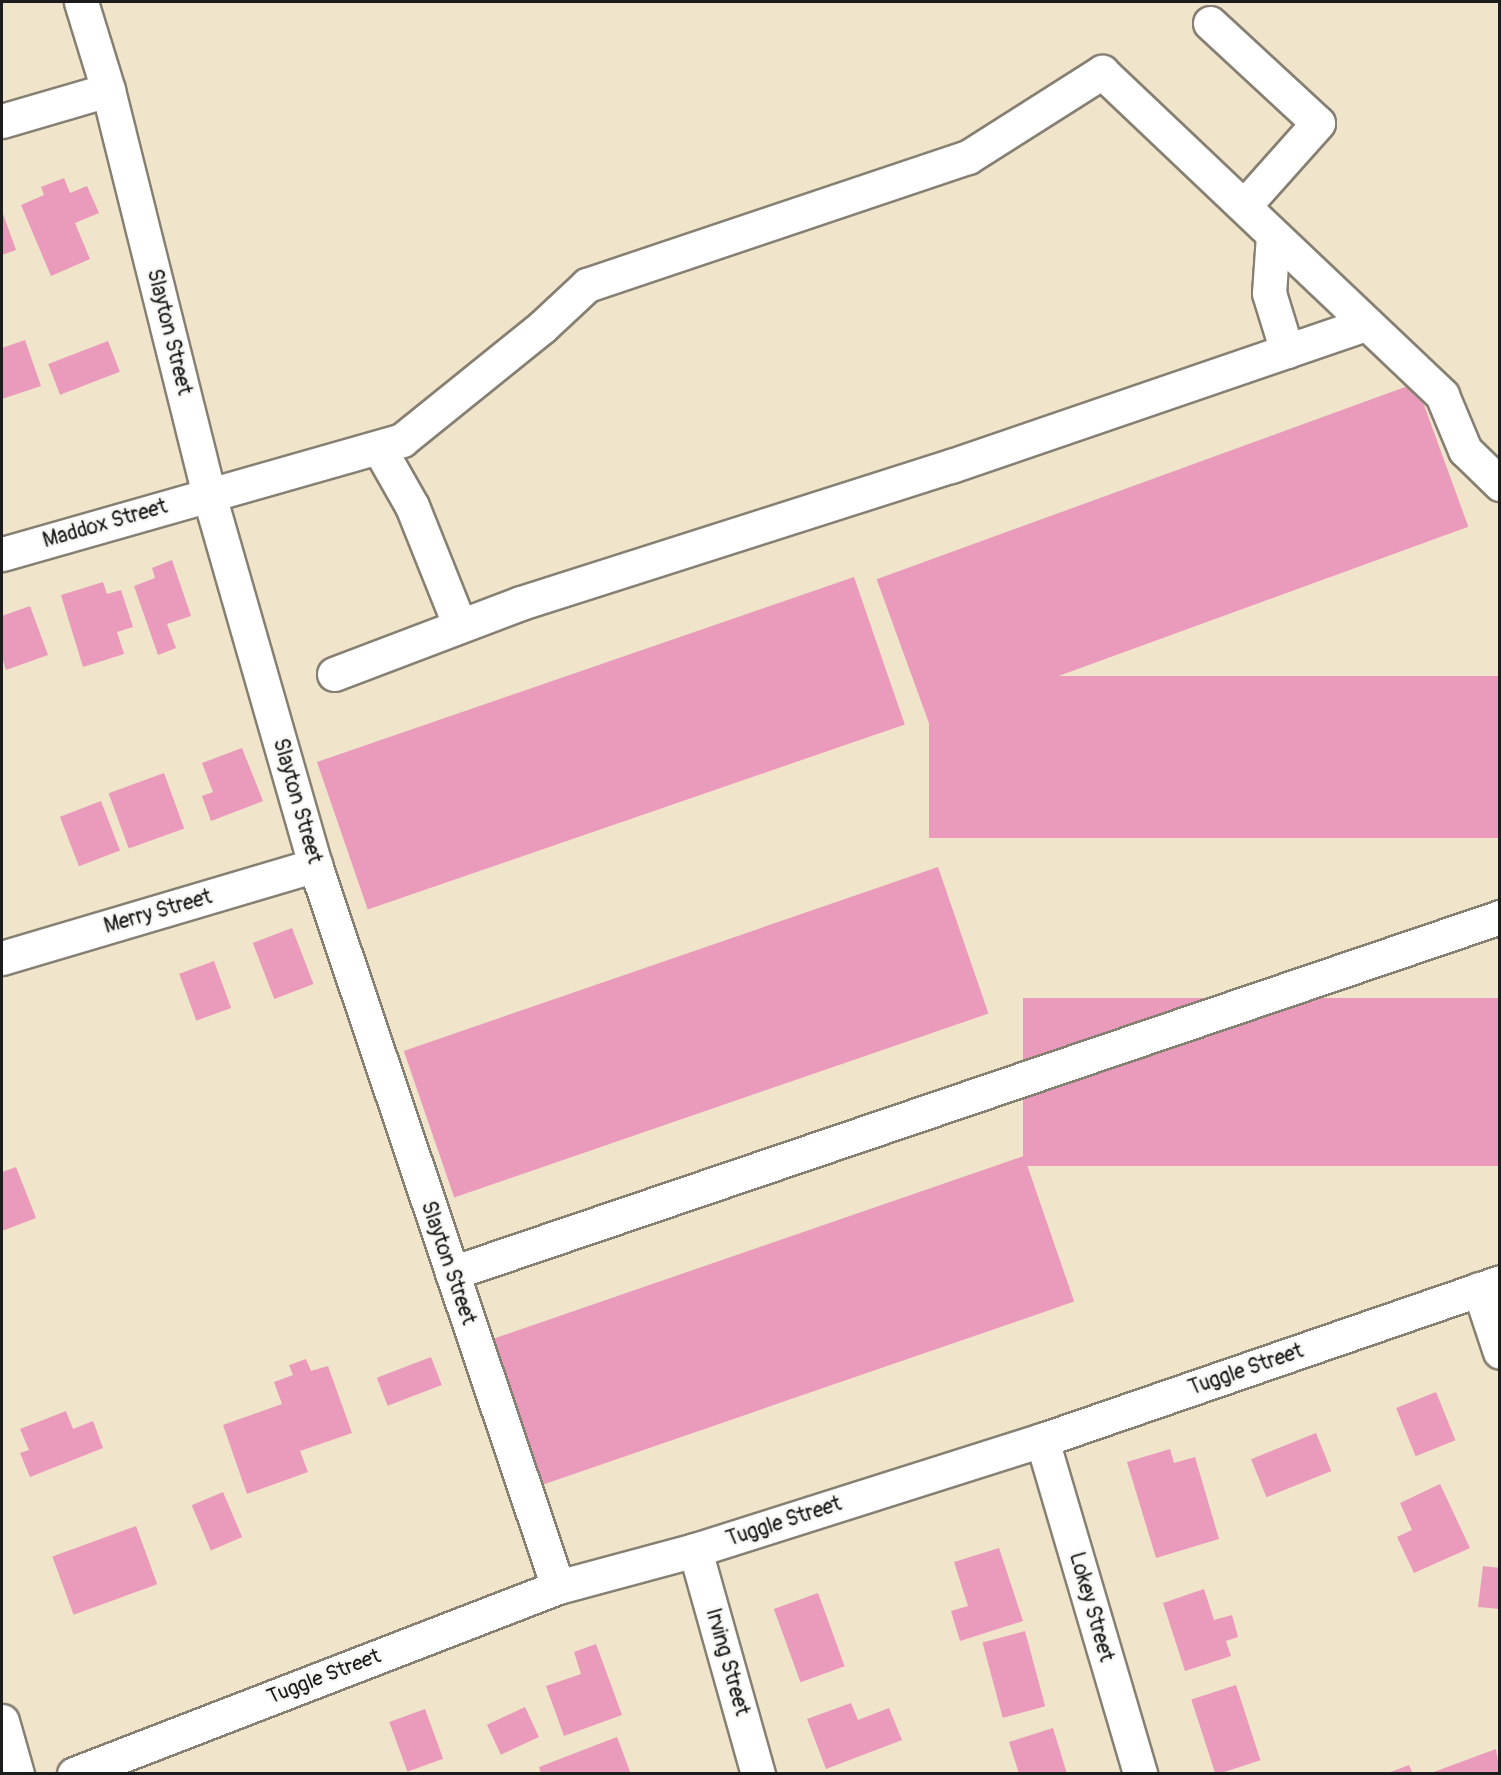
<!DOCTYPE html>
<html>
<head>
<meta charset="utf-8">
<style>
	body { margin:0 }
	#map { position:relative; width:1501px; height:1775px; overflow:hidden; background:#f0e4ca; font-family:Pangolin,sans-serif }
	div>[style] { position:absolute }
	.building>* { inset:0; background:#ea9bbc; transform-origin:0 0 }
	.roads { filter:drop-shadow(2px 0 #868073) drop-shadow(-2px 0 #868073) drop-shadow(0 2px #868073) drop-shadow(0 -2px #868073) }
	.minor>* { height:33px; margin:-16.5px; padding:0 16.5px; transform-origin:16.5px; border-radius:16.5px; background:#fff }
	.major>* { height:33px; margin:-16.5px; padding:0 16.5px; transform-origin:16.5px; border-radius:16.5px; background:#fff }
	span { translate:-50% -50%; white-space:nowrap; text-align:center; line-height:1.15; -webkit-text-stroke:4.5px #f6f6f2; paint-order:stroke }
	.street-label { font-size:21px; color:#1c1c1c }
	.frame { position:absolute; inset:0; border:3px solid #1c1c1c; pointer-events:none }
</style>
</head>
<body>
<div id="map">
	<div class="building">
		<div style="clip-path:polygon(64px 178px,70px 193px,87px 186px,99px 213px,75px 223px,90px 259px,51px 276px,21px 205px,44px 195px,41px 187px)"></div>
		<div style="clip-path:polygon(2px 211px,16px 250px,2px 255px)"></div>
		<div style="clip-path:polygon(25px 340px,41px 386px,2px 399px,2px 348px)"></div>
		<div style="left:108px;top:341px;width:33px;height:64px;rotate:69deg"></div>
		<div style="left:1416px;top:383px;width:153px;height:574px;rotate:70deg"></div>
		<div style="clip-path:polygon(172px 560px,191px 616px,167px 624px,176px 648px,158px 655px,134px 586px,155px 578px,152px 568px)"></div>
		<div style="left:854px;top:577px;width:156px;height:568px;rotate:71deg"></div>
		<div style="clip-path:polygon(103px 582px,107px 594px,121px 590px,133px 627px,117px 632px,124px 654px,83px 667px,61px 595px)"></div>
		<div style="clip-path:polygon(30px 606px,48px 655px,6px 670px,2px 657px,2px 616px)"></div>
		<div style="left:1500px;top:676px;width:162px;height:571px;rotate:90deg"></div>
		<div style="clip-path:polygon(242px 748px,263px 801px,211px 821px,202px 796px,213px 792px,202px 763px)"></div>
		<div style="left:164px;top:773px;width:59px;height:59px;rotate:70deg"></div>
		<div style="left:101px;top:801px;width:53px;height:44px;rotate:69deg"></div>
		<div style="left:938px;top:867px;width:155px;height:565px;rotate:71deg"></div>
		<div style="left:292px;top:928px;width:60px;height:42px;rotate:69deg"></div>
		<div style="left:214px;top:961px;width:50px;height:37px;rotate:70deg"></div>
		<div style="left:1500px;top:998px;width:168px;height:477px;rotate:90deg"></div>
		<div style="left:1024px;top:1156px;width:154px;height:566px;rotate:71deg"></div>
		<div style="clip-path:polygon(16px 1167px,36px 1218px,2px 1231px,2px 1172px)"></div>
		<div style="left:431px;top:1357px;width:30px;height:58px;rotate:69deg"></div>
		<div style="clip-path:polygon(306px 1359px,311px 1371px,328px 1366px,352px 1433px,300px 1451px,308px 1472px,247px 1494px,223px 1425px,282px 1404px,274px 1382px,293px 1375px,289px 1365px)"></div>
		<div style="left:1436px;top:1392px;width:52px;height:43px;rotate:68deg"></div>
		<div style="clip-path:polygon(66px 1411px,73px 1429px,93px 1421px,103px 1448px,30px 1477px,20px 1453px,29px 1450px,20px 1429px)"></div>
		<div style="left:1316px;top:1433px;width:41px;height:70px;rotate:68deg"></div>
		<div style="clip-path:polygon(1170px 1449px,1174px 1463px,1195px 1457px,1219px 1539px,1156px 1558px,1127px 1462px)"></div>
		<div style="clip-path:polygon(1440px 1484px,1470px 1548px,1414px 1573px,1397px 1537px,1412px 1530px,1400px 1503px)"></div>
		<div style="left:223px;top:1492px;width:49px;height:34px;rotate:67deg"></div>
		<div style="left:136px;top:1526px;width:62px;height:89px;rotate:70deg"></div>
		<div style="clip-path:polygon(999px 1548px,1023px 1621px,960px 1641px,951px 1611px,968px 1606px,954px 1562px)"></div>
		<div style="clip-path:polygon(1483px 1566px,1500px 1568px,1500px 1609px,1478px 1607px)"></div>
		<div style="clip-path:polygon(1204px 1589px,1214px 1620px,1232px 1615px,1238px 1637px,1226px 1641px,1231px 1656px,1185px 1671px,1163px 1603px)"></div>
		<div style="left:818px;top:1593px;width:78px;height:47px;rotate:70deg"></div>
		<div style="left:1025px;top:1631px;width:78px;height:44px;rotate:75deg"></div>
		<div style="clip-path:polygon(596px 1644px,622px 1715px,564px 1736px,546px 1686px,581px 1674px,574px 1652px)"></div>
		<div style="left:1236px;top:1685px;width:79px;height:47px;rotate:72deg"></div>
		<div style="clip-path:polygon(851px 1703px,858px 1720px,889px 1708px,902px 1740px,826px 1769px,807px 1719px)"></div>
		<div style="left:525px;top:1707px;width:33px;height:42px;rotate:65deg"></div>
		<div style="left:425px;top:1709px;width:53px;height:38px;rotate:70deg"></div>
		<div style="clip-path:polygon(1053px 1728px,1067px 1774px,1019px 1774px,1009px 1742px)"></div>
		<div style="clip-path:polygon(617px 1737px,631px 1774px,541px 1774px,539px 1767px)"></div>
		<div style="clip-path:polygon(1496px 1749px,1500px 1774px,1431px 1774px,1431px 1773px)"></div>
		<div style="clip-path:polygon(1409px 1765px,1413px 1774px,1388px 1774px,1388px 1773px)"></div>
	</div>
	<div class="roads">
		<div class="minor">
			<div style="left:81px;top:2px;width:92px;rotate:72.9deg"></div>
			<div style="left:108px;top:90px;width:417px;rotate:76deg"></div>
			<div style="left:209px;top:495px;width:385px;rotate:74deg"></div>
			<div style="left:315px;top:865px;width:762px;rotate:71.4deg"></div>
			<div style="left:1210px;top:23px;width:147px;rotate:42.8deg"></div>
			<div style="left:1318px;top:123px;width:110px;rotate:131.7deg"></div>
			<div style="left:2px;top:121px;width:110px;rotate:-16.3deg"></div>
			<div style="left:1273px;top:235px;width:58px;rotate:93.9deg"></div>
			<div style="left:1269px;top:293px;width:61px;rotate:72.8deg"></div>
			<div style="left:379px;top:448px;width:67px;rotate:60.4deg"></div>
			<div style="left:412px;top:506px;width:129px;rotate:68.2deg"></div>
			<div style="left:2px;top:554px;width:416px;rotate:-15.9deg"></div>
			<div style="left:402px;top:440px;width:180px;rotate:-38.9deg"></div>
			<div style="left:542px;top:327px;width:62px;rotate:-43deg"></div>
			<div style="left:587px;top:285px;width:402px;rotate:-18.6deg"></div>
			<div style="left:968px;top:157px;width:159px;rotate:-32.4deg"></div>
			<div style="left:1102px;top:72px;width:469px;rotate:43.5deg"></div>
			<div style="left:1442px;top:395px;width:60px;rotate:67.3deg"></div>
			<div style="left:1465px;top:450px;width:49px;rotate:44.2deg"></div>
			<div style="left:334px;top:674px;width:200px;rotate:-20.8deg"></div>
			<div style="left:521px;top:603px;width:451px;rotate:-17.7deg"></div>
			<div style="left:951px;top:466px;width:439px;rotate:-18.9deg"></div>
			<div style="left:2px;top:958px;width:327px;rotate:-16.5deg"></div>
			<div style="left:452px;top:1273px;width:1107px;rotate:-18.76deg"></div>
			<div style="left:1479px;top:1289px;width:66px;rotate:71.6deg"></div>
			<div style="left:1042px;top:1440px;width:348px;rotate:73.6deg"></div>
			<div style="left:695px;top:1550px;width:233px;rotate:74.3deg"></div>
			<div style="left:74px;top:1774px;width:519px;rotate:-21.12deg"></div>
			<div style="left:558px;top:1587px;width:142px;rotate:-15.1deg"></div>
			<div style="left:695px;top:1550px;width:364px;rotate:-17.6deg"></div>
			<div style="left:1042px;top:1440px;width:484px;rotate:-19deg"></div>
		</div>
		<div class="major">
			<div style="left:2px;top:1721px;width:55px;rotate:74.2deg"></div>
		</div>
	</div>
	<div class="street-label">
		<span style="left:169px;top:332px;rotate:76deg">Slayton Street</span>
		<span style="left:105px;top:524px;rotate:-16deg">Maddox Street</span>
		<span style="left:297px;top:801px;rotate:74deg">Slayton Street</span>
		<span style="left:158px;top:912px;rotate:-16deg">Merry Street</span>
		<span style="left:448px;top:1263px;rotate:71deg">Slayton Street</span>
		<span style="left:1246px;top:1370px;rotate:-19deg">Tuggle Street</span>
		<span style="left:784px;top:1522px;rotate:-18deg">Tuggle Street</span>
		<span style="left:1091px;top:1607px;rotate:74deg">Lokey Street</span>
		<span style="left:727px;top:1662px;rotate:74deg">Irving Street</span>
		<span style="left:324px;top:1677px;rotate:-21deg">Tuggle Street</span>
	</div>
	<div class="frame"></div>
</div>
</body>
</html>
